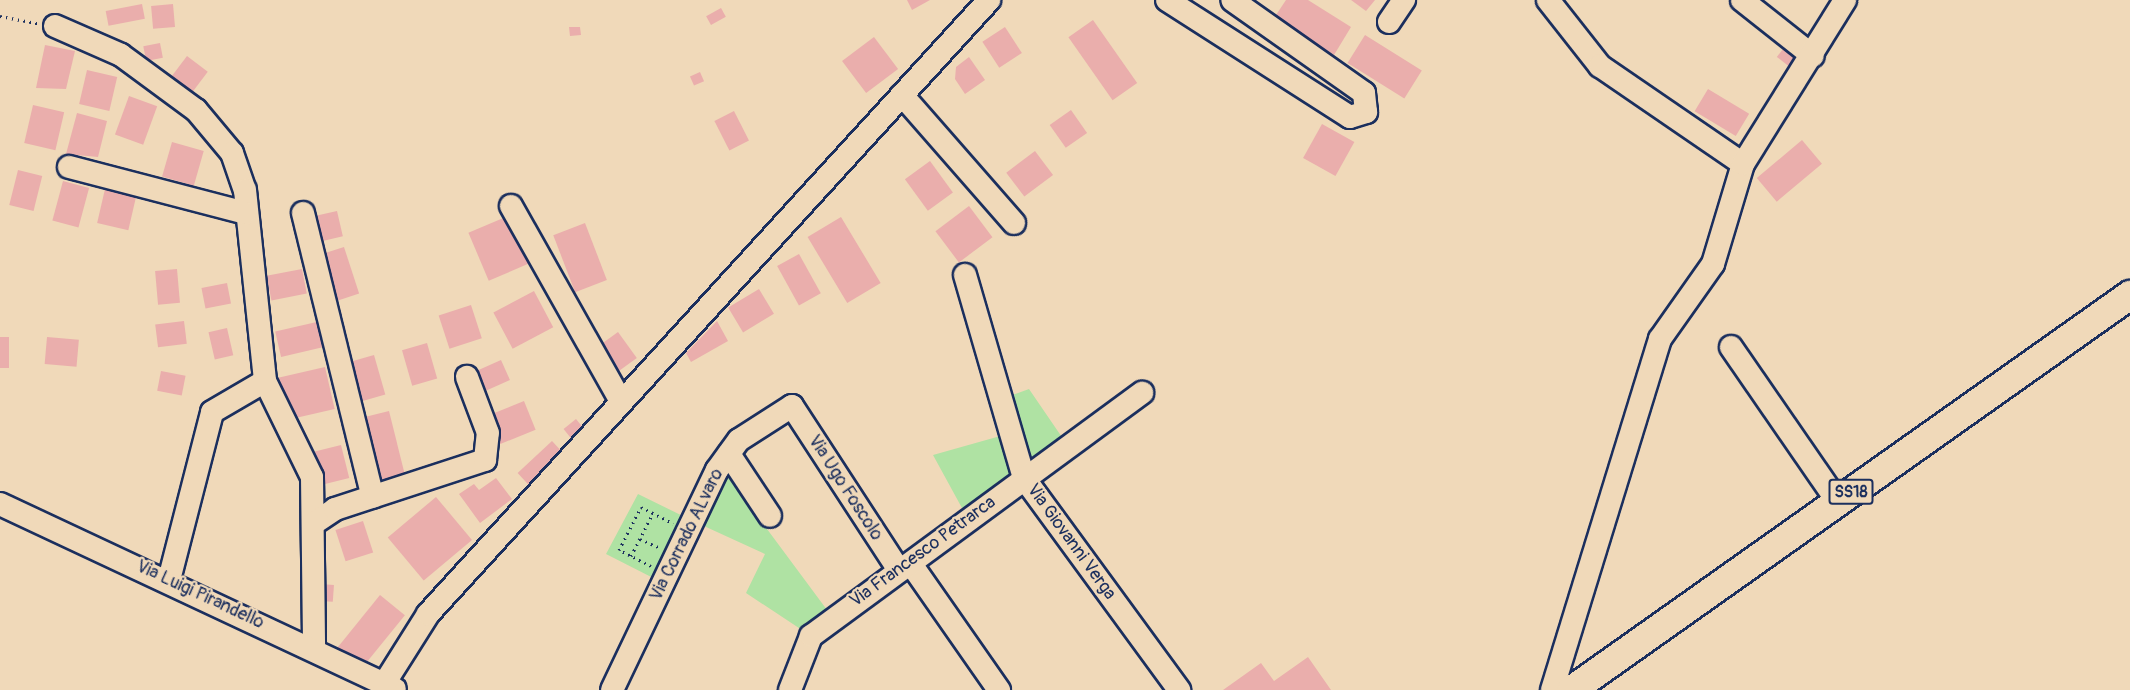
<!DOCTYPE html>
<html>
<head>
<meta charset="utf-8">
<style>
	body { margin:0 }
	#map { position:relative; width:2130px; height:690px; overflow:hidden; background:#f0d9b9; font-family:Pangolin,sans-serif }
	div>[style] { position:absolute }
	.green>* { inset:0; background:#afe2a3 }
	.building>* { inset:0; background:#eaaeac; transform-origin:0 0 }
	.path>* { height:3px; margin-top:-1.5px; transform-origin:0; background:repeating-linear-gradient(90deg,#1b2f5e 0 1.5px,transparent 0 6px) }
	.roads { filter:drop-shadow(2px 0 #1b2f5e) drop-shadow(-2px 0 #1b2f5e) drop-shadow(0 2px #1b2f5e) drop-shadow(0 -2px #1b2f5e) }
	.minor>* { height:22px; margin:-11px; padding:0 11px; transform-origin:11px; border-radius:11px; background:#f0d9b9 }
	.major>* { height:28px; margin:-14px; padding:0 14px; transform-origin:14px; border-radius:14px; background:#f0d9b9 }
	span { translate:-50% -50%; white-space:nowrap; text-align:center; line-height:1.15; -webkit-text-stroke:4.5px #f0d9b9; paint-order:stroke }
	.shield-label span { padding:2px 4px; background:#f0d9b9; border:2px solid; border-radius:4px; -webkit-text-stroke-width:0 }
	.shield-label { font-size:16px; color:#1b2f5e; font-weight:700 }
	.street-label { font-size:18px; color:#1b2f5e }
</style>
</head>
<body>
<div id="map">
	<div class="green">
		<div style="clip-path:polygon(1029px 389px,1068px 446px,968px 519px,933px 455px,1011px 433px,1001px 399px)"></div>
		<div style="clip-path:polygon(724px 471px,833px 618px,811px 636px,746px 593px,765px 554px,693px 521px,663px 583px,606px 554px,638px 494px,693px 521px)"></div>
	</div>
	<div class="building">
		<div style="clip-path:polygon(907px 0,930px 0,912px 10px)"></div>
		<div style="clip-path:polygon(1286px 0,1308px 0,1351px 27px,1334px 55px,1274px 18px)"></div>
		<div style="clip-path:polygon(1351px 0,1375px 0,1366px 11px)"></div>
		<div style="left:142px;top:4px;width:15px;height:37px;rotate:79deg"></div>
		<div style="left:173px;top:4px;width:23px;height:22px;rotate:85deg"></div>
		<div style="left:721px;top:8px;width:10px;height:17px;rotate:61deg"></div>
		<div style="left:1093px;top:20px;width:77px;height:30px;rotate:55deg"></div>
		<div style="clip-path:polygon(569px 27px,580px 27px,581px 35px,570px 36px)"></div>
		<div style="left:1005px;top:27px;width:31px;height:27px;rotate:57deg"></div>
		<div style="left:1365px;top:35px;width:67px;height:33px;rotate:32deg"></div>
		<div style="left:874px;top:37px;width:40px;height:40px;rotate:53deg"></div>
		<div style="left:160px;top:43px;width:15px;height:17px;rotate:79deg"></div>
		<div style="clip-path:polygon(45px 45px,75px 51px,66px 89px,36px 88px)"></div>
		<div style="left:1783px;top:49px;width:18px;height:10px;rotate:38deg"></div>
		<div style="left:187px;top:56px;width:26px;height:27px;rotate:37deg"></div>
		<div style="clip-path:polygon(969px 57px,985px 80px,965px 94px,955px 79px,956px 67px)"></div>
		<div style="left:87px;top:70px;width:31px;height:35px;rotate:13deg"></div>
		<div style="left:700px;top:72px;width:10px;height:11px;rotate:66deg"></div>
		<div style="left:1708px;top:89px;width:48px;height:26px;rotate:31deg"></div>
		<div style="left:129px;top:96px;width:30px;height:41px;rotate:20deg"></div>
		<div style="left:33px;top:105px;width:32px;height:39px;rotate:13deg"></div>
		<div style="left:1071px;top:110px;width:28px;height:26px;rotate:55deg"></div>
		<div style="left:734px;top:111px;width:33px;height:22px;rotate:63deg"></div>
		<div style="clip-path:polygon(77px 113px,107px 121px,98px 157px,66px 154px)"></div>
		<div style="left:1322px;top:124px;width:37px;height:39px;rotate:29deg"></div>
		<div style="left:1802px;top:140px;width:31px;height:59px;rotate:50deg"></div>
		<div style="left:172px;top:142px;width:33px;height:36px;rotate:16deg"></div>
		<div style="left:1035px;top:151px;width:30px;height:36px;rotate:53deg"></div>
		<div style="left:930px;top:161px;width:39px;height:31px;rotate:54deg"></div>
		<div style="left:18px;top:170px;width:25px;height:36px;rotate:14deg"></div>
		<div style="left:63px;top:181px;width:27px;height:41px;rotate:15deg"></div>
		<div style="left:105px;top:189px;width:32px;height:35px;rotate:13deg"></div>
		<div style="left:969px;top:206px;width:39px;height:42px;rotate:53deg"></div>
		<div style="left:337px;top:211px;width:26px;height:25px;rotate:77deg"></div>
		<div style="left:508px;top:216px;width:52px;height:43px;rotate:67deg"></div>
		<div style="left:841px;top:217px;width:77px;height:39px;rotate:59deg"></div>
		<div style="left:585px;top:223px;width:61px;height:34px;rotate:69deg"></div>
		<div style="left:344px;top:247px;width:49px;height:23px;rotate:72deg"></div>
		<div style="left:799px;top:254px;width:45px;height:25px;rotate:61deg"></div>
		<div style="left:177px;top:269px;width:34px;height:22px;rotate:85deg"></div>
		<div style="left:302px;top:269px;width:25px;height:36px;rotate:79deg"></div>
		<div style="left:227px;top:283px;width:21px;height:26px;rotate:79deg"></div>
		<div style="left:759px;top:289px;width:29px;height:36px;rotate:59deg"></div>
		<div style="left:534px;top:291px;width:41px;height:46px;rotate:62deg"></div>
		<div style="left:471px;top:305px;width:35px;height:34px;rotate:72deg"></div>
		<div style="left:184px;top:321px;width:23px;height:29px;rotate:83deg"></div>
		<div style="left:321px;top:321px;width:26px;height:47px;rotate:77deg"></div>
		<div style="clip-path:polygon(717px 321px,728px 341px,691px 362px,686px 353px)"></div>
		<div style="left:227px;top:328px;width:28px;height:19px;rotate:77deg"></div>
		<div style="left:618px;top:332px;width:32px;height:29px;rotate:54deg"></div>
		<div style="left:0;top:337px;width:9px;height:31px"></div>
		<div style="left:47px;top:337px;width:32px;height:27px;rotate:5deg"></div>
		<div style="left:427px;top:343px;width:37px;height:26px;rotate:74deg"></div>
		<div style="left:374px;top:355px;width:41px;height:29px;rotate:74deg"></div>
		<div style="left:501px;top:360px;width:22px;height:27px;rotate:66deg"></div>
		<div style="left:325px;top:367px;width:43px;height:48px;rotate:77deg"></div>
		<div style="left:161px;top:371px;width:25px;height:20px;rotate:11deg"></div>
		<div style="left:524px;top:401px;width:31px;height:40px;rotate:68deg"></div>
		<div style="left:389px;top:411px;width:68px;height:29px;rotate:76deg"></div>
		<div style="left:576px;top:419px;width:13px;height:16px;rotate:51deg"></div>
		<div style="left:552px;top:441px;width:16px;height:47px;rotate:47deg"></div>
		<div style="left:341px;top:445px;width:34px;height:27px;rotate:76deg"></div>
		<div style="clip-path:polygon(496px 478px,512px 499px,480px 523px,459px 494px,474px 484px,479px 490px)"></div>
		<div style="left:436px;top:497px;width:56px;height:63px;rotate:50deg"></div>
		<div style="left:363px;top:521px;width:33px;height:29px;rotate:72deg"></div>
		<div style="left:321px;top:584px;width:13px;height:17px;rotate:4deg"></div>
		<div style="left:380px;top:595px;width:32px;height:70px;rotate:39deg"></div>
		<div style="clip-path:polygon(1308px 657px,1331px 690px,1223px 690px,1261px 663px,1274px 681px)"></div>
	</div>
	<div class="path">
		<div style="left:0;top:16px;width:38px;rotate:11deg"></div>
		<div style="left:640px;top:539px;width:22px;rotate:24deg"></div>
		<div style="left:631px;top:556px;width:48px;rotate:-62.9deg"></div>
		<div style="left:651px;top:566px;width:36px;rotate:-153deg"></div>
		<div style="left:619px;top:550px;width:48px;rotate:-62.9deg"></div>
		<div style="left:641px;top:507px;width:36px;rotate:27deg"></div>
	</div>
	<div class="roads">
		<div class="minor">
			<div style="left:1167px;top:0;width:217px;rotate:32.6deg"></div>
			<div style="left:1350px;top:117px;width:17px;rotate:-17deg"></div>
			<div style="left:1366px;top:112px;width:19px;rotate:-96deg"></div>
			<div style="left:1364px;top:93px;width:161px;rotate:-144.8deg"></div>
			<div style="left:1548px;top:0;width:84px;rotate:51.8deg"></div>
			<div style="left:1600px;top:66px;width:173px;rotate:34.4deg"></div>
			<div style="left:1742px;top:0;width:90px;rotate:38.3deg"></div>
			<div style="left:1389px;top:22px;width:27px;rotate:-56deg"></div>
			<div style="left:55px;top:26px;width:72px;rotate:23.7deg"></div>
			<div style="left:121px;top:55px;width:93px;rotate:36.3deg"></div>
			<div style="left:196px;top:110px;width:56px;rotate:50.1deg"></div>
			<div style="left:232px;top:153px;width:39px;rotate:71deg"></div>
			<div style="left:245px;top:190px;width:192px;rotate:84deg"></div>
			<div style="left:265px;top:381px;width:107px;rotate:63.9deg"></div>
			<div style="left:312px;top:477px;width:173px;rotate:89.3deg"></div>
			<div style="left:902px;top:95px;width:170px;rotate:48.8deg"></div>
			<div style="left:69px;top:167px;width:182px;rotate:14.6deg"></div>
			<div style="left:511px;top:206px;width:224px;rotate:60.6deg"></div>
			<div style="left:303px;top:213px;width:292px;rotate:76.2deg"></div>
			<div style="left:965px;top:275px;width:211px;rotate:73.8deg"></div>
			<div style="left:1024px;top:478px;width:263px;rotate:53.8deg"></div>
			<div style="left:1731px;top:347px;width:188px;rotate:55.4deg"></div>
			<div style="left:729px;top:454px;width:74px;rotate:56.5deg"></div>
			<div style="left:0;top:504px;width:436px;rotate:25.1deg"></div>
			<div style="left:316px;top:522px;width:23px;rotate:-34deg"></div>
			<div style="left:335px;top:509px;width:158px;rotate:-18.1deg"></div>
			<div style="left:485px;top:460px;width:27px;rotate:-84deg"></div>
			<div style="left:488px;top:433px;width:60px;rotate:-110.6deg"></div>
			<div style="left:911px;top:564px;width:154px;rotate:55.1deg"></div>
			<div style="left:169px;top:580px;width:173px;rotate:-75.6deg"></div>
			<div style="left:212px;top:412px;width:61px;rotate:-30.3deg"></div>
			<div style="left:384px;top:684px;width:83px;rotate:-57.8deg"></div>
			<div style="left:428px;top:614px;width:832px;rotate:-47.58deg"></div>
			<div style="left:612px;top:690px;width:244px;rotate:-64.5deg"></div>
			<div style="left:717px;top:470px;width:37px;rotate:-54deg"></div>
			<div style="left:739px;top:440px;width:63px;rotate:-32.7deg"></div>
			<div style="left:792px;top:406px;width:196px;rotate:56.9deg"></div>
			<div style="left:790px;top:690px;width:58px;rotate:-68.7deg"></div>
			<div style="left:811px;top:636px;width:411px;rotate:-36.3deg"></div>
			<div style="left:1552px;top:690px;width:367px;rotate:-72.9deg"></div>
			<div style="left:1660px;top:339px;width:92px;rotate:-54.8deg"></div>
			<div style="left:1713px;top:264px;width:104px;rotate:-73.3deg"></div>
			<div style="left:1743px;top:164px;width:193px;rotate:-58.1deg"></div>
		</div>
		<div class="major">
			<div style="left:1572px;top:690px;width:684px;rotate:-35.29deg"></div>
		</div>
	</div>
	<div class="shield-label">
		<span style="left:1851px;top:492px">SS18</span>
	</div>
	<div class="street-label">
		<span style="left:845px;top:488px;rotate:57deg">Via Ugo Foscolo</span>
		<span style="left:687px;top:535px;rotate:-64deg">Via Corrado ALvaro</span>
		<span style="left:1071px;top:542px;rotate:54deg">Via Giovanni Verga</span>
		<span style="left:923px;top:552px;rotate:-36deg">Via Francesco Petrarca</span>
		<span style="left:200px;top:595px;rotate:25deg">Via Luigi Pirandello</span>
	</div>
</div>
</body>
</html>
